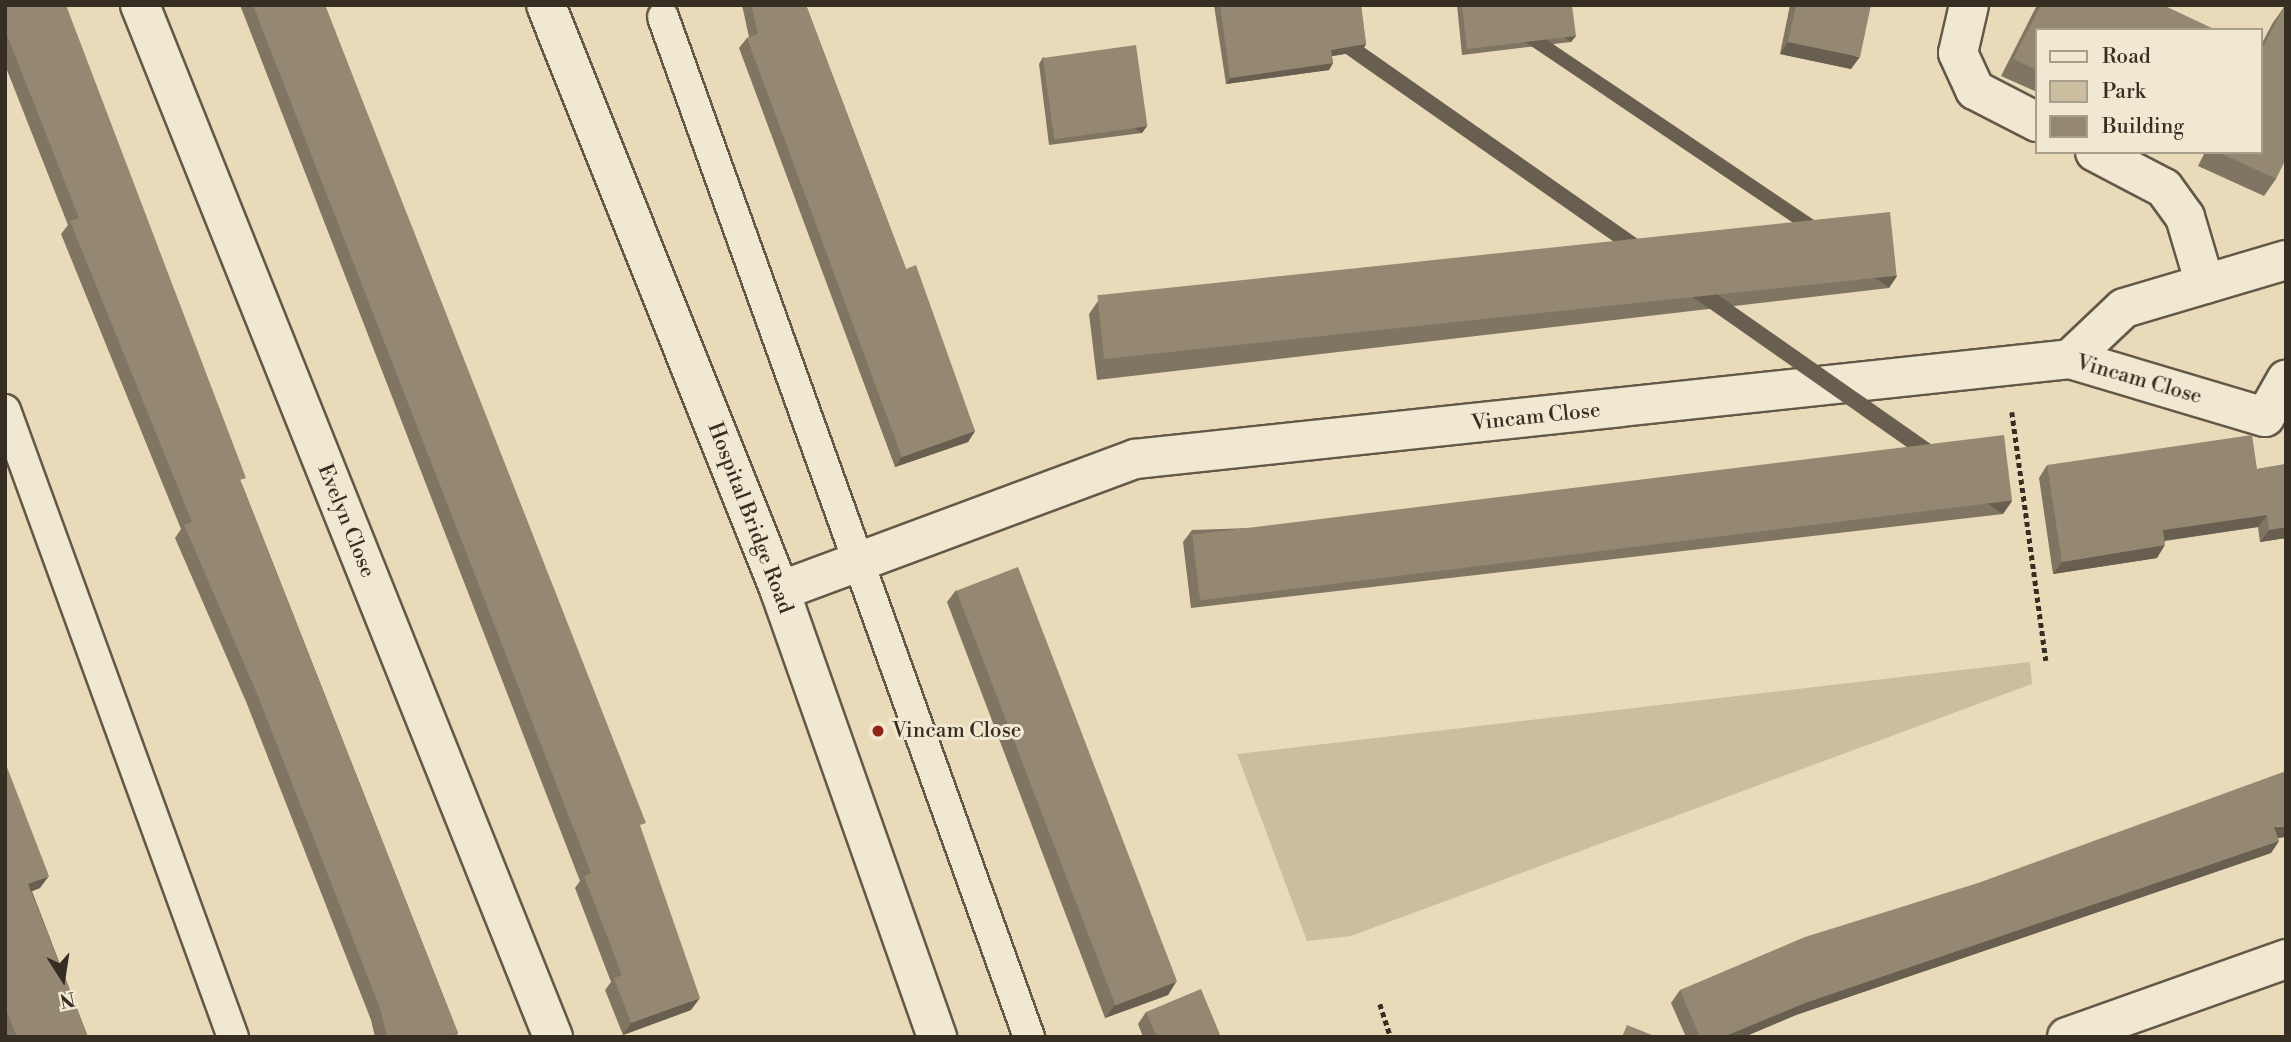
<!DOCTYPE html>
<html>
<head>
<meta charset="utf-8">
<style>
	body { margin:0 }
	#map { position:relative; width:2291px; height:1042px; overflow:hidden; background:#e9dbba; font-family:"Libre Bodoni",serif }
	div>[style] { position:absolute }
	.green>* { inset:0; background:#cbbea0 }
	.path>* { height:4.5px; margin-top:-2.25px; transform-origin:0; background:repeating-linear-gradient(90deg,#372e23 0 5px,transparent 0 8.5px) }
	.roads { filter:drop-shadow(2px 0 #645949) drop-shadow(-2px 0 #645949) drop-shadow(0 2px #645949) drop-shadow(0 -2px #645949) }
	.lane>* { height:30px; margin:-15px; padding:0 15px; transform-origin:15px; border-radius:15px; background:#f1e8d2 }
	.street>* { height:38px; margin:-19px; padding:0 19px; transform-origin:19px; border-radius:19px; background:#f1e8d2 }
	.secondary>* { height:38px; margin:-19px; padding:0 19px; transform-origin:19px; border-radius:19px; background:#f1e8d2 }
	.wall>* { inset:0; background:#7f7562 }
	.shaded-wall>* { inset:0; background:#685f50; transform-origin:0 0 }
	.building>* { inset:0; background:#948872; transform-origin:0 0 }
	.dots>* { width:19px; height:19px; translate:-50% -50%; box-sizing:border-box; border:4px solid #f1e8d2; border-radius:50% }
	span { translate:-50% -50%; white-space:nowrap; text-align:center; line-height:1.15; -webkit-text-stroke:6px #f1e8d2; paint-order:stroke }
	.street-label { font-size:21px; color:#372e23 }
	.poi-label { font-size:21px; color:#372e23 }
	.left { translate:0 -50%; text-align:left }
	.frame { position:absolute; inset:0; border:7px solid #372e23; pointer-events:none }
	.legend { position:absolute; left:2035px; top:28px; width:228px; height:126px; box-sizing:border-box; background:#f1e8d2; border:2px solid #a79e8c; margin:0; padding:9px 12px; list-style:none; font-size:21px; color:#372e23 }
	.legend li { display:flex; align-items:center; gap:14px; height:35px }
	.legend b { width:35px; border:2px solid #a79e8c }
	.north { position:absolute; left:28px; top:944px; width:70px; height:70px; -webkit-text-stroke:5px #f1e8d2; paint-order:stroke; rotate:168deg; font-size:19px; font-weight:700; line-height:28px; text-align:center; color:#372e23 }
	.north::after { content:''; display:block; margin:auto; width:24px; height:32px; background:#372e23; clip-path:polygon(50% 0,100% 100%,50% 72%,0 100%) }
</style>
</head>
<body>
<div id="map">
	<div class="green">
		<div style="clip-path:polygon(2030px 662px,2032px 684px,1351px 936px,1307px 941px,1237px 754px)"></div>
	</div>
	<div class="path">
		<div style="left:2012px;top:412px;width:251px;rotate:82.2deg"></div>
		<div style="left:1380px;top:1004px;width:35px;rotate:72deg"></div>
	</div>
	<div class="roads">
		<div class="lane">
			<div style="left:663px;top:17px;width:1084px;rotate:70.26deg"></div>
			<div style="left:5px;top:410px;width:667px;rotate:70.02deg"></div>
		</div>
		<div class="street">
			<div style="left:140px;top:5px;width:1112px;rotate:68.19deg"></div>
			<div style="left:1969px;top:5px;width:49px;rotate:102.9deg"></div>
			<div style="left:1958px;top:53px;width:41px;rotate:65.3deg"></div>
			<div style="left:1975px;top:90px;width:70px;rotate:27.3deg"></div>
			<div style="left:2095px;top:152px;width:78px;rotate:27.6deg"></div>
			<div style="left:2164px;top:188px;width:36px;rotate:54deg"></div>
			<div style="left:2185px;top:217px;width:70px;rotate:73.4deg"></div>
			<div style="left:2070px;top:359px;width:74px;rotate:-43.4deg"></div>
			<div style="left:2124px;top:308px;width:169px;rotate:-16.5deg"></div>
			<div style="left:780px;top:591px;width:379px;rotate:-20.4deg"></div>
			<div style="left:1135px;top:459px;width:940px;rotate:-6.1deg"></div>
			<div style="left:2070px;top:359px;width:203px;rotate:16.6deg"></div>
			<div style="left:2265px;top:417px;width:43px;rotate:-60.4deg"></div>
			<div style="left:2067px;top:1037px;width:232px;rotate:-19.6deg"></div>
		</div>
		<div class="secondary">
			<div style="left:546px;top:5px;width:631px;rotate:68.23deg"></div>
			<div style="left:780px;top:591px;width:473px;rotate:70.6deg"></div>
		</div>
	</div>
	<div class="wall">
		<div style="clip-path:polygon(5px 5px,242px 484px,458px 1033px,455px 1037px,375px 1037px,371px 1020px,247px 704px,175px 538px,181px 529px,61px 234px,68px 225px,5px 65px)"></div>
		<div style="clip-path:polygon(240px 5px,325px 5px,641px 830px,691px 1010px,623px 1035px,605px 990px,611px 982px,575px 888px,580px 881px)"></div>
		<div style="clip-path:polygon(742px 5px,806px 5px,906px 269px,975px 431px,968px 442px,895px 467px,739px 48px,747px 38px,749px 37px)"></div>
		<div style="clip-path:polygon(1214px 5px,1361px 5px,1366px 44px,1362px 51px,1332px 56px,1333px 63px,1329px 70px,1226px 84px)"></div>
		<div style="clip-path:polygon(1457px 5px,1572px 5px,1571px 42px,1462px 55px)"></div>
		<div style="clip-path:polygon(1790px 5px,1871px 5px,1851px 69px,1780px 54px)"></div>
		<div style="clip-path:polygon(2037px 5px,2163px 5px,2037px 30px,2037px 92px,2001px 76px)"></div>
		<div style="clip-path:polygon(2284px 7px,2276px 179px,2264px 196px,2198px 166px,2205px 152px,2261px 152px,2261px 45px,2272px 24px)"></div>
		<div style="clip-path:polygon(1043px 57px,1147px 126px,1142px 133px,1049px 145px,1039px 64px)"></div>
		<div style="clip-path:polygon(1897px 276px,1889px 288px,1097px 380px,1089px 314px,1098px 301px)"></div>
		<div style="clip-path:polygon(2286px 464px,2286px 538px,2260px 542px,2258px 527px,2165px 541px,2157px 558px,2053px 574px,2039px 478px,2047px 465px,2257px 469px)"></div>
		<div style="clip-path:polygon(2012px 501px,2003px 514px,1191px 608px,1183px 542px,1192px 530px)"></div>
		<div style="clip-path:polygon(956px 590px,1176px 982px,1168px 995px,1105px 1018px,947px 602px)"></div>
		<div style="clip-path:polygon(5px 762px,40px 888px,32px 891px,88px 1037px,5px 1037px)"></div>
		<div style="clip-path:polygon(2278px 838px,2279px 841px,2271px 853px,1796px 1015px,1744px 1037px,1686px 1037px,1671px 1003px,1680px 990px)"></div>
		<div style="clip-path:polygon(1146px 1012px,1221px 1037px,1143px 1037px,1138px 1024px)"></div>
	</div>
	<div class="shaded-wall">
		<div style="left:1576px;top:36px;width:8px;height:110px;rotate:130deg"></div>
		<div style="clip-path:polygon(1788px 42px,1860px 57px,1851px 69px,1780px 54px)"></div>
		<div style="clip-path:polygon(1366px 44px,1362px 51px,1327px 57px,1331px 50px)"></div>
		<div style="clip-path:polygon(1333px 63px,1329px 70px,1226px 84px,1230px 78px)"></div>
		<div style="left:1147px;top:126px;width:9px;height:94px;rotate:126deg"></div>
		<div style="left:1897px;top:276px;width:14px;height:796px;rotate:124deg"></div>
		<div style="clip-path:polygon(975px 431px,968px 442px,895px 467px,902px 457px)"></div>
		<div style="left:2012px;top:501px;width:16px;height:818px;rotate:125deg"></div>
		<div style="clip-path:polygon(2267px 515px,2258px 527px,2154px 542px,2163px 530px)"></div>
		<div style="clip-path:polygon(2286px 527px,2286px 538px,2260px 542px,2269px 530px)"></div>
		<div style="clip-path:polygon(2165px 545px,2157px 558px,2053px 574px,2062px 562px)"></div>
		<div style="clip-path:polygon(2286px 826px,2286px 837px,2266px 840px,2274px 827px)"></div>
		<div style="clip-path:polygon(2279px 841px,2271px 853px,1796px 1015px,1744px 1037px,1723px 1037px,1805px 1003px)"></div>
		<div style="clip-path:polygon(49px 876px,40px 888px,20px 896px,28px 884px)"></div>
		<div style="clip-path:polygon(1176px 982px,1168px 995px,1105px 1018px,1114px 1006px)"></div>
		<div style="clip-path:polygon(700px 998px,691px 1010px,623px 1035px,631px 1023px)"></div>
	</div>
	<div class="building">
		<div style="clip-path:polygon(5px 5px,66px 5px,246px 478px,240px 480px,458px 1033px,448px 1037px,387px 1037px,380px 1008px,256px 691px,184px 525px,192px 522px,70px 221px,79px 218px,5px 30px)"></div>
		<div style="clip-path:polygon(253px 5px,325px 5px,646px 823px,640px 825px,700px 998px,631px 1023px,614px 978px,622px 975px,584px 876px,591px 873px)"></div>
		<div style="clip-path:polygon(751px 5px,806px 5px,906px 269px,916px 265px,975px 431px,902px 457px,747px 38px,758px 34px)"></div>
		<div style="clip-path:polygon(1220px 5px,1361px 5px,1366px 44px,1331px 50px,1333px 63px,1230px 78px)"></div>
		<div style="clip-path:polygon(1462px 5px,1572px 5px,1576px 36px,1467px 49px)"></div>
		<div style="clip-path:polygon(1796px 5px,1871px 5px,1860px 57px,1788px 42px)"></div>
		<div style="clip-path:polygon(2041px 5px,2163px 5px,2216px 30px,2037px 30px,2037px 70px,2013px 59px)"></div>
		<div style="clip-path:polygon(2284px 7px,2286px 7px,2286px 159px,2276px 179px,2218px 152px,2261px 152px,2261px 51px)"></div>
		<div style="left:1136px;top:45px;width:82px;height:94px;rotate:82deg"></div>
		<div style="left:1890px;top:212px;width:64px;height:797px;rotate:84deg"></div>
		<div style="left:2004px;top:435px;width:66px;height:818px;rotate:83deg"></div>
		<div style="clip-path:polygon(2252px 435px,2257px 469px,2286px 464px,2286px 527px,2269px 530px,2267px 515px,2163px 530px,2165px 545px,2062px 562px,2047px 465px)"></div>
		<div style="left:1018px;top:567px;width:444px;height:66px;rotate:69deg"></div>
		<div style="clip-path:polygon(5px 762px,49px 876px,28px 884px,88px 1037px,17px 1037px,5px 1007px)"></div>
		<div style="clip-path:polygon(2286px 771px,2286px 826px,2274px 827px,2279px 841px,1805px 1003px,1723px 1037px,1700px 1037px,1680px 990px,1805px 937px,1978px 883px)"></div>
		<div style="clip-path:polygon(1201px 989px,1221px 1037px,1157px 1037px,1146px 1012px)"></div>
		<div style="clip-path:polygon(1627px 1025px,1657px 1037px,1622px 1037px)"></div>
	</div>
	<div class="dots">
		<div style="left:878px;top:731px;background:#8f2418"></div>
	</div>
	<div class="street-label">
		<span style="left:2139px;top:380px;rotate:16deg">Vincam Close</span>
		<span style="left:1536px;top:417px;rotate:-6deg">Vincam Close</span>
		<span style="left:750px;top:518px;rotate:69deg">Hospital Bridge Road</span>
		<span style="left:346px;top:521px;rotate:68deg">Evelyn Close</span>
	</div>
	<div class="poi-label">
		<span class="left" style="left:892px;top:731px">Vincam Close</span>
	</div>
	<div class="frame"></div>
	<ul class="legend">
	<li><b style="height:9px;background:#f1e8d2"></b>Road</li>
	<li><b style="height:19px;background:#cbbea0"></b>Park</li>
	<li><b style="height:19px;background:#948872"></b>Building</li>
	</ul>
	<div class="north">N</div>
</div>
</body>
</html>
